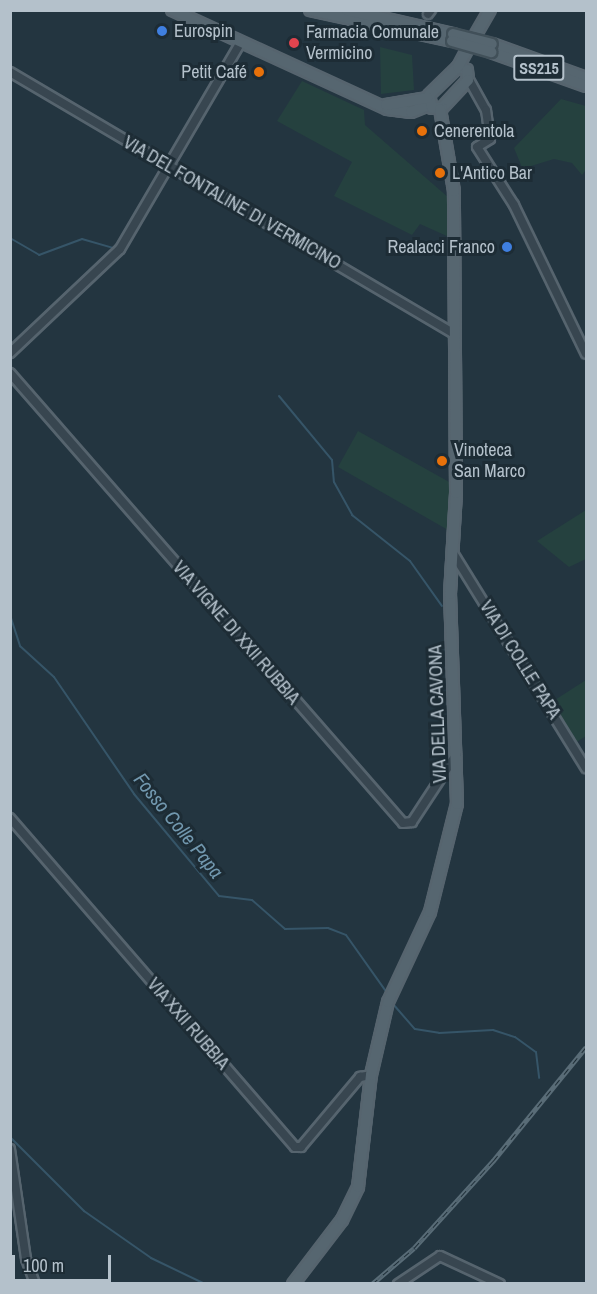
<!DOCTYPE html>
<html>
<head>
<meta charset="utf-8">
<style>
	body { margin:0 }
	#map { position:relative; width:597px; height:1294px; overflow:hidden; background:#233540; font-family:"Archivo Narrow",sans-serif }
	div>[style] { position:absolute }
	.green>* { inset:0; background:#25413f }
	.stream>* { height:2px; margin:-1px; padding:0 1px; transform-origin:1px; border-radius:1px; background:#365568 }
	.roads { filter:drop-shadow(2px 0 #56646e) drop-shadow(-2px 0 #56646e) drop-shadow(0 2px #56646e) drop-shadow(0 -2px #56646e) }
	.minor>* { height:8px; margin:-4px; padding:0 4px; transform-origin:4px; border-radius:4px; background:#384650 }
	.major>* { height:10px; margin:-5px; padding:0 5px; transform-origin:5px; border-radius:5px; background:#566670 }
	.rail>* { height:4.5px; margin-top:-2.25px; transform-origin:0; background:repeating-linear-gradient(90deg,#1d2c35 0 7px,#596c77 0 14px); box-sizing:border-box; border-block:2px solid #596c77 }
	.bridges { filter:drop-shadow(2px 0 #415059) drop-shadow(-2px 0 #415059) drop-shadow(0 2px #415059) drop-shadow(0 -2px #415059) }
	.major-bridge>* { height:10px; margin:-5px; padding:0 5px; transform-origin:5px; border-radius:5px; background:#566670 }
	.dots>* { width:16px; height:16px; translate:-50% -50%; box-sizing:border-box; border:3px solid #1d2c35; border-radius:50% }
	span { translate:-50% -50%; white-space:nowrap; text-align:center; line-height:1.15; -webkit-text-stroke:6px #1d2c35; paint-order:stroke }
	.shield-label span { padding:2px 4px; background:#1d2c35; border:2px solid; border-radius:4px; -webkit-text-stroke-width:0 }
	.shield-label { font-size:16px; color:#b4c1cb; font-weight:700 }
	.poi-label { font-size:18px; color:#b4c1cb }
	.left { translate:0 -50%; text-align:left }
	.right { translate:-100% -50%; text-align:right }
	.street-label { font-size:18px; color:#b4c1cb }
	.water-label { font-size:20px; color:#7298af; font-style:italic }
	.frame { position:absolute; inset:0; border:12px solid #b4c1cb; pointer-events:none }
	.scale { position:absolute; left:12px; top:1255px; width:99px; height:27px; box-sizing:border-box; border:3px solid #b4c1cb; border-top:0; padding-left:8px; font-size:18px; line-height:21px; white-space:nowrap; color:#b4c1cb; -webkit-text-stroke:4px #1d2c35; paint-order:stroke }
</style>
</head>
<body>
<div id="map">
	<div class="green">
		<div style="clip-path:polygon(380px 47px,412px 55px,414px 90px,381px 94px)"></div>
		<div style="clip-path:polygon(302px 81px,364px 110px,365px 125px,449px 198px,449px 237px,420px 224px,412px 235px,334px 196px,352px 162px,277px 121px)"></div>
		<div style="clip-path:polygon(561px 99px,586px 106px,586px 170px,582px 175px,572px 163px,554px 159px,531px 166px,526px 177px,514px 148px)"></div>
		<div style="clip-path:polygon(358px 431px,451px 483px,448px 530px,338px 467px)"></div>
		<div style="clip-path:polygon(586px 510px,586px 559px,569px 567px,537px 541px)"></div>
		<div style="clip-path:polygon(586px 680px,586px 736px,572px 745px,547px 705px)"></div>
	</div>
	<div class="stream">
		<div style="left:10px;top:238px;width:34px;rotate:30deg"></div>
		<div style="left:39px;top:255px;width:46px;rotate:-20.4deg"></div>
		<div style="left:82px;top:239px;width:33px;rotate:16deg"></div>
		<div style="left:279px;top:396px;width:83px;rotate:50.4deg"></div>
		<div style="left:332px;top:460px;width:22px;rotate:85deg"></div>
		<div style="left:334px;top:482px;width:38px;rotate:61deg"></div>
		<div style="left:352px;top:515px;width:74px;rotate:38.4deg"></div>
		<div style="left:410px;top:561px;width:55px;rotate:54.6deg"></div>
		<div style="left:10px;top:615px;width:33px;rotate:72deg"></div>
		<div style="left:20px;top:646px;width:46px;rotate:42.4deg"></div>
		<div style="left:54px;top:677px;width:142px;rotate:55.6deg"></div>
		<div style="left:134px;top:794px;width:133px;rotate:50.2deg"></div>
		<div style="left:219px;top:896px;width:33px;rotate:7deg"></div>
		<div style="left:252px;top:900px;width:44px;rotate:41.3deg"></div>
		<div style="left:285px;top:929px;width:43px;rotate:-1.3deg"></div>
		<div style="left:328px;top:928px;width:19px;rotate:21deg"></div>
		<div style="left:346px;top:935px;width:71px;rotate:54.7deg"></div>
		<div style="left:393px;top:1004px;width:33px;rotate:49deg"></div>
		<div style="left:415px;top:1029px;width:24px;rotate:9deg"></div>
		<div style="left:439px;top:1033px;width:54px;rotate:-3.2deg"></div>
		<div style="left:493px;top:1030px;width:23px;rotate:18deg"></div>
		<div style="left:515px;top:1037px;width:26px;rotate:36deg"></div>
		<div style="left:536px;top:1052px;width:26px;rotate:83deg"></div>
		<div style="left:10px;top:1137px;width:105px;rotate:45deg"></div>
		<div style="left:84px;top:1211px;width:82px;rotate:35deg"></div>
		<div style="left:151px;top:1258px;width:60px;rotate:25.7deg"></div>
	</div>
	<div class="roads">
		<div class="minor">
			<div style="left:428px;top:14px;width:5px;rotate:-53deg"></div>
			<div style="left:10px;top:72px;width:514px;rotate:30.51deg"></div>
			<div style="left:468px;top:78px;width:37px;rotate:61deg"></div>
			<div style="left:486px;top:110px;width:29px;rotate:82deg"></div>
			<div style="left:490px;top:139px;width:15px;rotate:148deg"></div>
			<div style="left:477px;top:147px;width:69px;rotate:57.5deg"></div>
			<div style="left:514px;top:205px;width:165px;rotate:64.2deg"></div>
			<div style="left:10px;top:353px;width:151px;rotate:-43.4deg"></div>
			<div style="left:120px;top:249px;width:240px;rotate:-59.7deg"></div>
			<div style="left:10px;top:373px;width:597px;rotate:48.87deg"></div>
			<div style="left:403px;top:823px;width:9px;rotate:-6deg"></div>
			<div style="left:412px;top:822px;width:80px;rotate:-56.7deg"></div>
			<div style="left:453px;top:553px;width:253px;rotate:58.3deg"></div>
			<div style="left:10px;top:818px;width:435px;rotate:49.1deg"></div>
			<div style="left:295px;top:1147px;width:6px"></div>
			<div style="left:301px;top:1147px;width:92px;rotate:-49.9deg"></div>
			<div style="left:360px;top:1077px;width:11px;rotate:-10deg"></div>
			<div style="left:10px;top:1149px;width:111px;rotate:81.7deg"></div>
			<div style="left:26px;top:1259px;width:27px;rotate:70deg"></div>
			<div style="left:398px;top:1284px;width:50px;rotate:-33.7deg"></div>
			<div style="left:440px;top:1256px;width:66px;rotate:25deg"></div>
		</div>
		<div class="major">
			<div style="left:172px;top:10px;width:237px;rotate:24.7deg"></div>
			<div style="left:387px;top:109px;width:24px;rotate:7deg"></div>
			<div style="left:411px;top:112px;width:18px;rotate:-22deg"></div>
			<div style="left:310px;top:10px;width:145px;rotate:12.3deg"></div>
			<div style="left:347px;top:10px;width:109px;rotate:12.8deg"></div>
			<div style="left:476px;top:34px;width:28px;rotate:-60deg"></div>
			<div style="left:492px;top:44px;width:100px;rotate:19.9deg"></div>
			<div style="left:491px;top:52px;width:101px;rotate:19.7deg"></div>
			<div style="left:458px;top:67px;width:9px;rotate:18deg"></div>
			<div style="left:467px;top:70px;width:10px;rotate:84deg"></div>
			<div style="left:468px;top:80px;width:38px;rotate:133deg"></div>
			<div style="left:442px;top:108px;width:10px;rotate:180deg"></div>
			<div style="left:432px;top:108px;width:13px;rotate:-103deg"></div>
			<div style="left:429px;top:95px;width:40px;rotate:-44deg"></div>
			<div style="left:458px;top:67px;width:19px;rotate:-62deg"></div>
			<div style="left:386px;top:105px;width:42px;rotate:-9.7deg"></div>
			<div style="left:293px;top:1284px;width:81px;rotate:-52.6deg"></div>
			<div style="left:342px;top:1220px;width:37px;rotate:-64deg"></div>
			<div style="left:358px;top:1187px;width:113px;rotate:-83.4deg"></div>
			<div style="left:371px;top:1075px;width:75px;rotate:-76.9deg"></div>
			<div style="left:388px;top:1002px;width:99px;rotate:-65deg"></div>
			<div style="left:430px;top:912px;width:111px;rotate:-76deg"></div>
			<div style="left:457px;top:804px;width:210px;rotate:-91.9deg"></div>
			<div style="left:450px;top:594px;width:101px;rotate:-86.6deg"></div>
			<div style="left:456px;top:493px;width:302px;rotate:-90.4deg"></div>
			<div style="left:454px;top:191px;width:83px;rotate:-99.7deg"></div>
		</div>
	</div>
	<div class="rail">
		<div style="left:372px;top:1284px;width:55px;rotate:-40.6deg"></div>
		<div style="left:414px;top:1248px;width:118px;rotate:-47.8deg"></div>
		<div style="left:493px;top:1161px;width:147px;rotate:-50.8deg"></div>
	</div>
	<div class="bridges">
		<div class="major-bridge">
			<div style="left:453px;top:34px;width:40px;rotate:14.4deg"></div>
			<div style="left:452px;top:41px;width:41px;rotate:15.8deg"></div>
		</div>
	</div>
	<div class="dots">
		<div style="left:162px;top:31px;background:#3f7fe0"></div>
		<div style="left:294px;top:43px;background:#e0444e"></div>
		<div style="left:259px;top:72px;background:#e8710a"></div>
		<div style="left:422px;top:131px;background:#e8710a"></div>
		<div style="left:440px;top:173px;background:#e8710a"></div>
		<div style="left:507px;top:247px;background:#3f7fe0"></div>
		<div style="left:442px;top:461px;background:#e8710a"></div>
	</div>
	<div class="shield-label">
		<span style="left:539px;top:68px">SS215</span>
	</div>
	<div class="poi-label">
		<span class="left" style="left:174px;top:31px">Eurospin</span>
		<span class="left" style="left:306px;top:43px">Farmacia Comunale<br>Vermicino</span>
		<span class="right" style="left:247px;top:72px">Petit Café</span>
		<span class="left" style="left:434px;top:131px">Cenerentola</span>
		<span class="left" style="left:452px;top:173px">L'Antico Bar</span>
		<span class="right" style="left:495px;top:247px">Realacci Franco</span>
		<span class="left" style="left:454px;top:461px">Vinoteca<br>San Marco</span>
	</div>
	<div class="street-label">
		<span style="left:232px;top:203px;rotate:30deg">VIA DEL FONTALINE DI VERMICINO</span>
		<span style="left:236px;top:633px;rotate:49deg">VIA VIGNE DI XXII RUBBIA</span>
		<span style="left:520px;top:660px;rotate:58deg">VIA DI COLLE PAPA</span>
		<span style="left:438px;top:714px;rotate:-92deg">VIA DELLA CAVONA</span>
		<span style="left:188px;top:1024px;rotate:49deg">VIA XXII RUBBIA</span>
	</div>
	<div class="water-label">
		<span style="left:179px;top:825px;rotate:51deg">Fosso Colle Papa</span>
	</div>
	<div class="frame"></div>
	<div class="scale">100 m</div>
</div>
</body>
</html>
